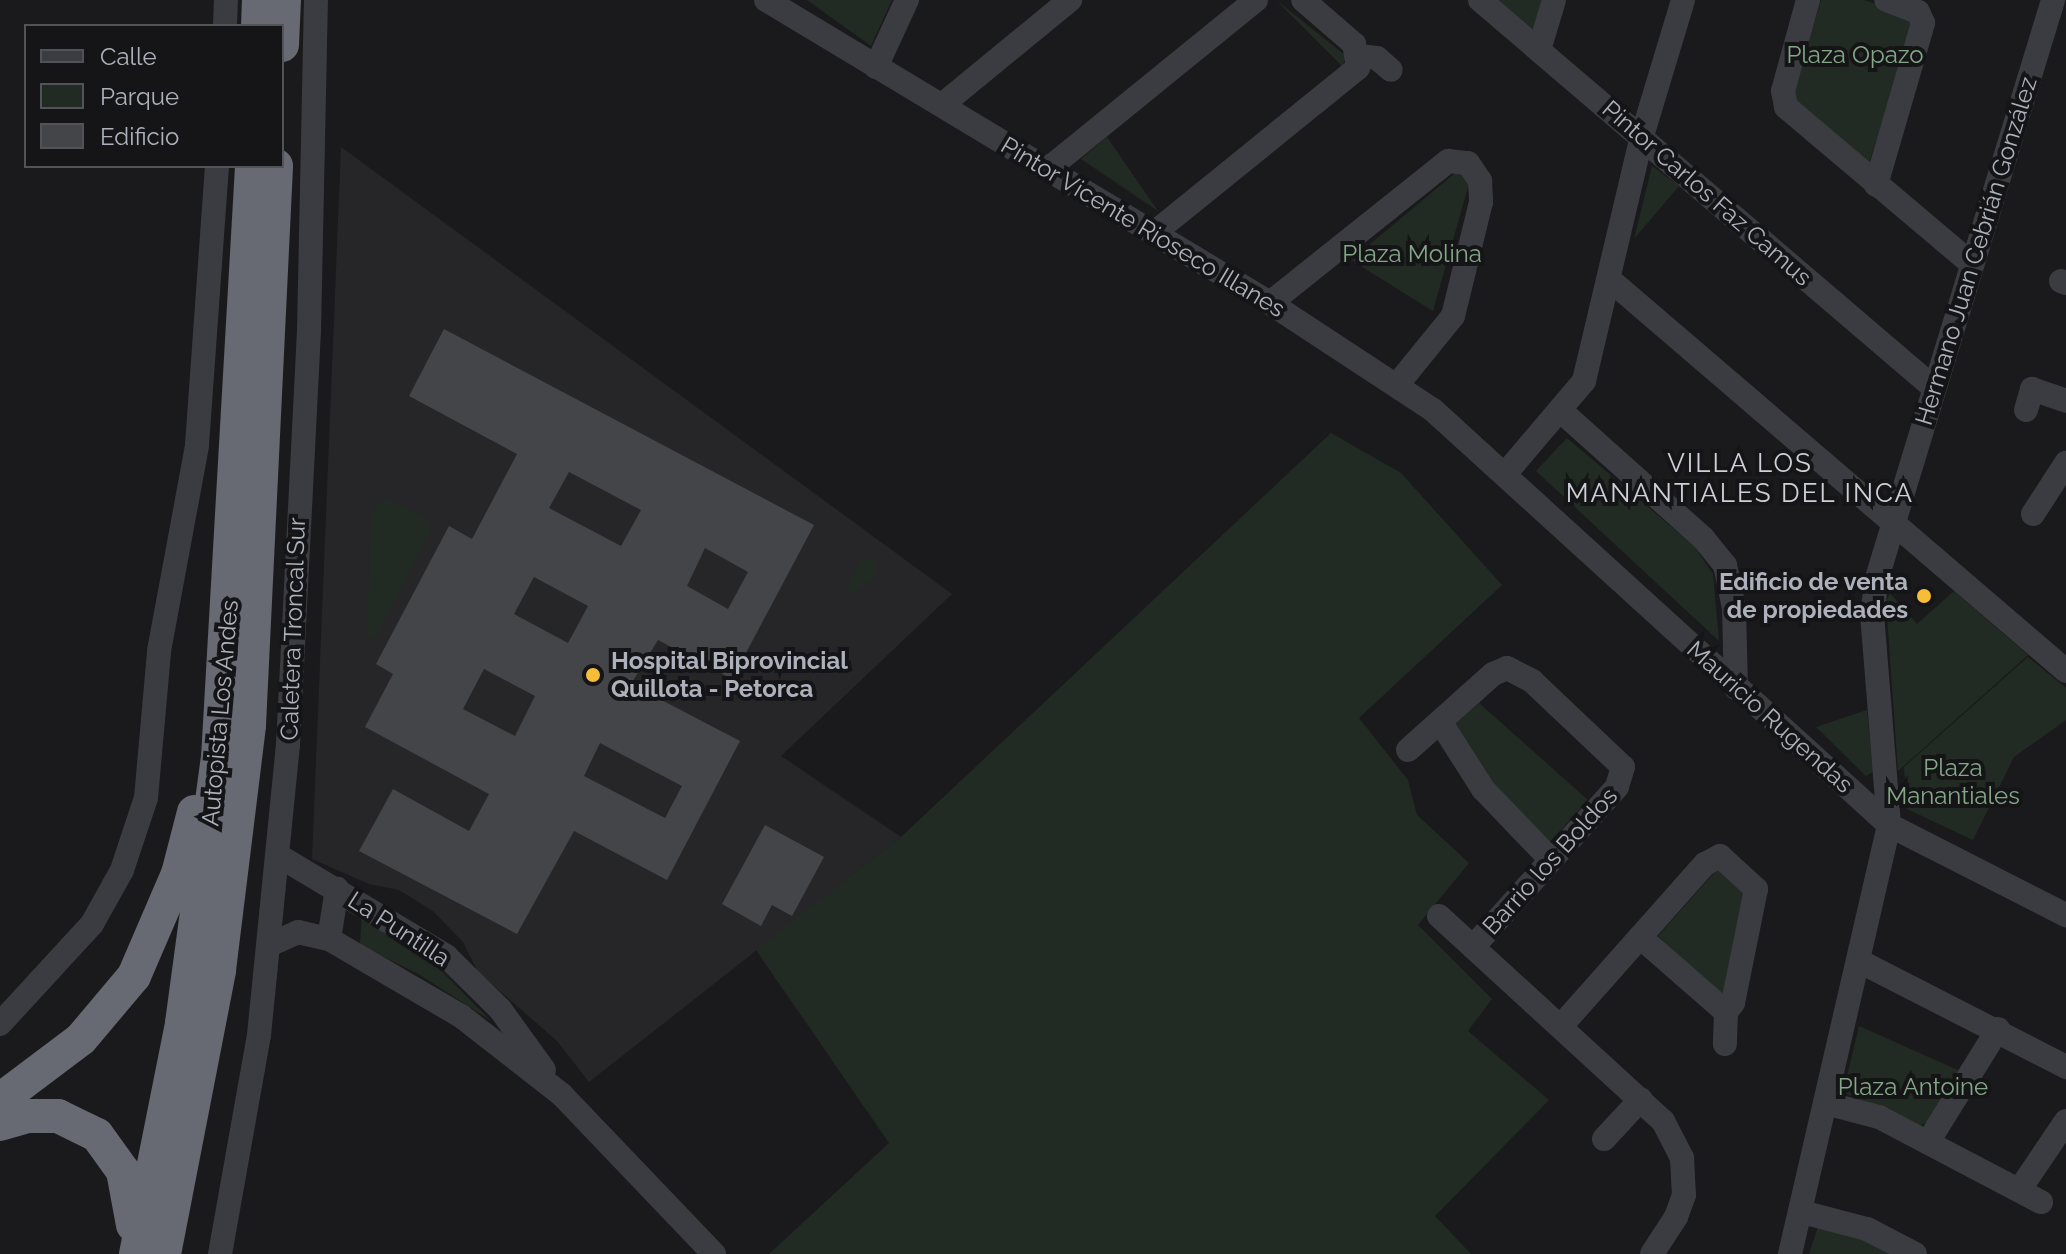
<!DOCTYPE html>
<html>
<head>
<meta charset="utf-8">
<style>
	body { margin:0 }
	#map { position:relative; width:2066px; height:1254px; overflow:hidden; background:#1a1a1c; font-family:Raleway,sans-serif }
	div>[style] { position:absolute }
	.built>* { inset:0; background:#262629 }
	.green>* { inset:0; background:#222b23 }
	.building>* { inset:0; background:#444549 }
	.minor>* { height:24px; margin:-12px; padding:0 12px; transform-origin:12px; border-radius:12px; background:#3b3c41 }
	.highway>* { height:34px; margin:-17px; padding:0 17px; transform-origin:17px; border-radius:17px; background:#676973 }
	.dots>* { width:22px; height:22px; translate:-50% -50%; box-sizing:border-box; border:4px solid #151517; border-radius:50% }
	span { translate:-50% -50%; white-space:nowrap; text-align:center; line-height:1.15; -webkit-text-stroke:8px #151517; paint-order:stroke }
	.park-label { font-size:24px; color:#83a787 }
	.street-label { font-size:24px; color:#acb1bc }
	.poi-label { font-size:24px; color:#acb1bc; font-weight:700 }
	.right { translate:-100% -50%; text-align:right }
	.left { translate:0 -50%; text-align:left }
	.neighbourhood-label { font-size:26px; color:#cdd0d8; letter-spacing:2px }
	.legend { position:absolute; left:24px; top:24px; width:260px; height:144px; box-sizing:border-box; background:#151517; border:2px solid #515359; margin:0; padding:10px 14px; list-style:none; font-size:24px; color:#acb1bc }
	.legend li { display:flex; align-items:center; gap:16px; height:40px }
	.legend b { width:40px; border:2px solid #515359 }
</style>
</head>
<body>
<div id="map">
	<div class="built">
		<div style="clip-path:polygon(341px 147px,952px 594px,781px 756px,901px 837px,589px 1082px,557px 1041px,478px 972px,463px 942px,433px 911px,399px 890px,369px 884px,312px 859px)"></div>
	</div>
	<div class="green">
		<div style="clip-path:polygon(807px 0,892px 0,871px 46px)"></div>
		<div style="clip-path:polygon(1276px 0,1345px 55px,1343px 67px)"></div>
		<div style="clip-path:polygon(1497px 0,1542px 0,1533px 29px)"></div>
		<div style="clip-path:polygon(1821px 0,1864px 0,1909px 15px,1914px 25px,1869px 163px,1792px 100px)"></div>
		<div style="clip-path:polygon(1107px 137px,1158px 211px,1081px 159px)"></div>
		<div style="clip-path:polygon(1652px 166px,1679px 186px,1634px 239px)"></div>
		<div style="clip-path:polygon(1460px 169px,1470px 180px,1433px 311px,1351px 260px)"></div>
		<div style="clip-path:polygon(1331px 433px,1401px 473px,1502px 585px,1359px 718px,1408px 780px,1417px 815px,1469px 863px,1418px 925px,1492px 999px,1468px 1031px,1549px 1100px,1435px 1216px,1471px 1254px,769px 1254px,889px 1143px,756px 950px,901px 837px)"></div>
		<div style="clip-path:polygon(1567px 438px,1694px 546px,1713px 574px,1719px 641px,1536px 471px)"></div>
		<div style="clip-path:polygon(387px 499px,425px 518px,431px 530px,374px 641px,367px 637px,371px 517px,375px 506px)"></div>
		<div style="clip-path:polygon(862px 557px,876px 563px,876px 578px,842px 599px)"></div>
		<div style="clip-path:polygon(1954px 591px,2028px 655px,1898px 771px,1886px 601px,1890px 593px,1917px 624px)"></div>
		<div style="clip-path:polygon(2028px 657px,2066px 688px,2066px 720px,2014px 757px,1973px 840px,1907px 809px,1904px 767px)"></div>
		<div style="clip-path:polygon(1479px 703px,1588px 800px,1550px 842px,1491px 786px,1452px 727px)"></div>
		<div style="clip-path:polygon(1867px 710px,1873px 772px,1866px 776px,1816px 727px)"></div>
		<div style="clip-path:polygon(1722px 864px,1751px 891px,1725px 1000px,1658px 936px)"></div>
		<div style="clip-path:polygon(362px 909px,416px 945px,490px 1020px,420px 975px,360px 945px)"></div>
		<div style="clip-path:polygon(1859px 1026px,1960px 1071px,1928px 1121px,1920px 1126px,1847px 1094px,1844px 1089px)"></div>
		<div style="clip-path:polygon(1819px 1224px,1859px 1237px,1891px 1254px,1809px 1254px)"></div>
	</div>
	<div class="building">
		<div style="clip-path:polygon(evenodd,444px 329px,814px 525px,732px 679px,658px 640px,631px 684px,740px 741px,667px 880px,574px 831px,517px 934px,359px 851px,393px 789px,469px 831px,489px 794px,365px 727px,393px 674px,376px 664px,449px 526px,472px 539px,517px 454px,409px 396px,444px 329px,569px 472px,641px 510px,621px 546px,549px 508px,569px 472px,444px 329px,705px 548px,748px 572px,728px 609px,687px 586px,705px 548px,444px 329px,534px 577px,588px 606px,568px 643px,514px 614px,534px 577px,444px 329px,484px 669px,535px 696px,515px 736px,463px 709px,484px 669px,444px 329px,600px 743px,682px 786px,665px 818px,584px 776px,600px 743px)"></div>
		<div style="clip-path:polygon(765px 825px,824px 857px,792px 916px,772px 905px,761px 926px,722px 904px)"></div>
	</div>
	<div class="minor">
		<div style="left:766px;top:0;width:588px;rotate:31.01deg"></div>
		<div style="left:1270px;top:303px;width:195px;rotate:33.3deg"></div>
		<div style="left:1433px;top:410px;width:617px;rotate:42.3deg"></div>
		<div style="left:1889px;top:825px;width:199px;rotate:27deg"></div>
		<div style="left:1480px;top:0;width:597px;rotate:40.52deg"></div>
		<div style="left:1808px;top:0;width:94px;rotate:105.4deg"></div>
		<div style="left:1783px;top:91px;width:16px;rotate:79deg"></div>
		<div style="left:1786px;top:107px;width:243px;rotate:40.2deg"></div>
		<div style="left:225px;top:26px;width:26px;rotate:-88deg"></div>
		<div style="left:1539px;top:50px;width:52px;rotate:-73.3deg"></div>
		<div style="left:1359px;top:56px;width:18px;rotate:6deg"></div>
		<div style="left:1377px;top:58px;width:18px;rotate:41deg"></div>
		<div style="left:876px;top:67px;width:74px;rotate:-65.2deg"></div>
		<div style="left:942px;top:105px;width:166px;rotate:-39.4deg"></div>
		<div style="left:1048px;top:169px;width:268px;rotate:-39.1deg"></div>
		<div style="left:1876px;top:185px;width:169px;rotate:-73.8deg"></div>
		<div style="left:1923px;top:23px;width:12px;rotate:-114deg"></div>
		<div style="left:1918px;top:12px;width:34px;rotate:-159deg"></div>
		<div style="left:1154px;top:233px;width:262px;rotate:-39deg"></div>
		<div style="left:1358px;top:68px;width:24px;rotate:-99deg"></div>
		<div style="left:1354px;top:44px;width:67px;rotate:-139.2deg"></div>
		<div style="left:1609px;top:279px;width:602px;rotate:40.62deg"></div>
		<div style="left:2061px;top:281px;width:5px;rotate:22deg"></div>
		<div style="left:1270px;top:303px;width:228px;rotate:-38.6deg"></div>
		<div style="left:1448px;top:161px;width:20px;rotate:6deg"></div>
		<div style="left:1468px;top:163px;width:22px;rotate:56deg"></div>
		<div style="left:1480px;top:181px;width:21px;rotate:87deg"></div>
		<div style="left:1481px;top:202px;width:117px;rotate:103.8deg"></div>
		<div style="left:1453px;top:316px;width:89px;rotate:129.1deg"></div>
		<div style="left:2026px;top:410px;width:22px;rotate:-74deg"></div>
		<div style="left:2032px;top:389px;width:36px;rotate:19deg"></div>
		<div style="left:1562px;top:412px;width:189px;rotate:41.8deg"></div>
		<div style="left:1703px;top:538px;width:35px;rotate:51deg"></div>
		<div style="left:1725px;top:565px;width:44px;rotate:78.2deg"></div>
		<div style="left:1734px;top:608px;width:80px;rotate:88.6deg"></div>
		<div style="left:1506px;top:473px;width:121px;rotate:-49.7deg"></div>
		<div style="left:1584px;top:381px;width:252px;rotate:-76.7deg"></div>
		<div style="left:1642px;top:136px;width:142px;rotate:-73.2deg"></div>
		<div style="left:2033px;top:514px;width:61px;rotate:-57.1deg"></div>
		<div style="left:1441px;top:723px;width:78px;rotate:57.5deg"></div>
		<div style="left:1483px;top:789px;width:98px;rotate:46.2deg"></div>
		<div style="left:1408px;top:750px;width:114px;rotate:-41.8deg"></div>
		<div style="left:1493px;top:674px;width:15px;rotate:-23deg"></div>
		<div style="left:1507px;top:668px;width:28px;rotate:27deg"></div>
		<div style="left:1532px;top:681px;width:125px;rotate:43.4deg"></div>
		<div style="left:1623px;top:767px;width:21px;rotate:107deg"></div>
		<div style="left:1617px;top:787px;width:215px;rotate:132deg"></div>
		<div style="left:279px;top:856px;width:195px;rotate:30.9deg"></div>
		<div style="left:446px;top:956px;width:76px;rotate:44.5deg"></div>
		<div style="left:500px;top:1009px;width:75px;rotate:54.2deg"></div>
		<div style="left:1439px;top:916px;width:304px;rotate:42.5deg"></div>
		<div style="left:1663px;top:1121px;width:42px;rotate:62.8deg"></div>
		<div style="left:1682px;top:1158px;width:37px;rotate:87deg"></div>
		<div style="left:1684px;top:1195px;width:23px;rotate:110deg"></div>
		<div style="left:1676px;top:1217px;width:44px;rotate:123deg"></div>
		<div style="left:1640px;top:937px;width:114px;rotate:41.1deg"></div>
		<div style="left:329px;top:939px;width:51px;rotate:-80.9deg"></div>
		<div style="left:269px;top:945px;width:32px;rotate:-24deg"></div>
		<div style="left:298px;top:932px;width:32px;rotate:13deg"></div>
		<div style="left:329px;top:939px;width:153px;rotate:30.3deg"></div>
		<div style="left:461px;top:1016px;width:128px;rotate:38deg"></div>
		<div style="left:562px;top:1095px;width:220px;rotate:46.3deg"></div>
		<div style="left:1859px;top:961px;width:233px;rotate:27.1deg"></div>
		<div style="left:0;top:1024px;width:136px;rotate:-47.4deg"></div>
		<div style="left:92px;top:924px;width:62px;rotate:-60.9deg"></div>
		<div style="left:122px;top:870px;width:76px;rotate:-71.6deg"></div>
		<div style="left:146px;top:798px;width:148px;rotate:-84.9deg"></div>
		<div style="left:159px;top:651px;width:209px;rotate:-79.5deg"></div>
		<div style="left:197px;top:445px;width:280px;rotate:-85.9deg"></div>
		<div style="left:1561px;top:1026px;width:217px;rotate:-48.4deg"></div>
		<div style="left:1705px;top:864px;width:17px;rotate:-28deg"></div>
		<div style="left:1720px;top:856px;width:49px;rotate:42.5deg"></div>
		<div style="left:1756px;top:889px;width:116px;rotate:101.4deg"></div>
		<div style="left:1733px;top:1003px;width:11px;rotate:128deg"></div>
		<div style="left:1726px;top:1012px;width:32px;rotate:92deg"></div>
		<div style="left:1825px;top:1103px;width:56px;rotate:14.5deg"></div>
		<div style="left:1879px;top:1117px;width:183px;rotate:27.7deg"></div>
		<div style="left:1604px;top:1139px;width:54px;rotate:-47.2deg"></div>
		<div style="left:1928px;top:1142px;width:133px;rotate:-58.2deg"></div>
		<div style="left:2020px;top:1189px;width:82px;rotate:-55.9deg"></div>
		<div style="left:1802px;top:1212px;width:67px;rotate:14.7deg"></div>
		<div style="left:1867px;top:1229px;width:54px;rotate:27.5deg"></div>
		<div style="left:220px;top:1254px;width:222px;rotate:-79.9deg"></div>
		<div style="left:259px;top:1035px;width:291px;rotate:-84.3deg"></div>
		<div style="left:288px;top:745px;width:415px;rotate:-87.1deg"></div>
		<div style="left:309px;top:331px;width:331px;rotate:-88.8deg"></div>
		<div style="left:1790px;top:1254px;width:440px;rotate:-77deg"></div>
		<div style="left:1889px;top:825px;width:212px;rotate:-94.6deg"></div>
		<div style="left:1872px;top:614px;width:36px;rotate:-82deg"></div>
		<div style="left:1877px;top:578px;width:604px;rotate:-73.06deg"></div>
	</div>
	<div class="highway">
		<div style="left:258px;top:26px;width:26px;rotate:-88deg"></div>
		<div style="left:282px;top:45px;width:45px;rotate:-87.5deg"></div>
		<div style="left:0;top:1100px;width:101px;rotate:-37deg"></div>
		<div style="left:81px;top:1039px;width:82px;rotate:-49.9deg"></div>
		<div style="left:134px;top:976px;width:111px;rotate:-66.7deg"></div>
		<div style="left:178px;top:874px;width:64px;rotate:-75.5deg"></div>
		<div style="left:0;top:1124px;width:29px;rotate:-16deg"></div>
		<div style="left:28px;top:1116px;width:30px"></div>
		<div style="left:58px;top:1116px;width:43px;rotate:26deg"></div>
		<div style="left:97px;top:1135px;width:44px;rotate:54.2deg"></div>
		<div style="left:123px;top:1171px;width:55px;rotate:79.5deg"></div>
		<div style="left:136px;top:1254px;width:236px;rotate:-78.7deg"></div>
		<div style="left:182px;top:1023px;width:267px;rotate:-82.3deg"></div>
		<div style="left:218px;top:758px;width:593px;rotate:-86.71deg"></div>
		<div style="left:164px;top:1254px;width:289px;rotate:-79deg"></div>
		<div style="left:219px;top:970px;width:247px;rotate:-83deg"></div>
		<div style="left:249px;top:725px;width:560px;rotate:-87.23deg"></div>
	</div>
	<div class="dots">
		<div style="left:1924px;top:596px;background:#f6bd39"></div>
		<div style="left:593px;top:675px;background:#f6bd39"></div>
	</div>
	<div class="park-label">
		<span style="left:1855px;top:55px">Plaza Opazo</span>
		<span style="left:1412px;top:254px">Plaza Molina</span>
		<span style="left:1953px;top:782px">Plaza<br>Manantiales</span>
		<span style="left:1913px;top:1087px">Plaza Antoine</span>
	</div>
	<div class="street-label">
		<span style="left:1707px;top:193px;rotate:41deg">Pintor Carlos Faz Camus</span>
		<span style="left:1143px;top:227px;rotate:31deg">Pintor Vicente Rioseco Illanes</span>
		<span style="left:1976px;top:251px;rotate:-73deg">Hermano Juan Cebrián González</span>
		<span style="left:293px;top:629px;rotate:-88deg">Caletera Troncal Sur</span>
		<span style="left:220px;top:713px;rotate:-85deg">Autopista Los Andes</span>
		<span style="left:1770px;top:717px;rotate:42deg">Mauricio Rugendas</span>
		<span style="left:1550px;top:861px;rotate:-48deg">Barrio los Boldos</span>
		<span style="left:399px;top:929px;rotate:33deg">La Puntilla</span>
	</div>
	<div class="poi-label">
		<span class="right" style="left:1908px;top:596px">Edificio de venta<br>de propiedades</span>
		<span class="left" style="left:611px;top:675px">Hospital Biprovincial<br>Quillota - Petorca</span>
	</div>
	<div class="neighbourhood-label">
		<span style="left:1740px;top:479px">VILLA LOS<br>MANANTIALES DEL INCA</span>
	</div>
	<ul class="legend">
	<li><b style="height:10px;background:#3b3c41"></b>Calle</li>
	<li><b style="height:22px;background:#222b23"></b>Parque</li>
	<li><b style="height:22px;background:#444549"></b>Edificio</li>
	</ul>
</div>
</body>
</html>
